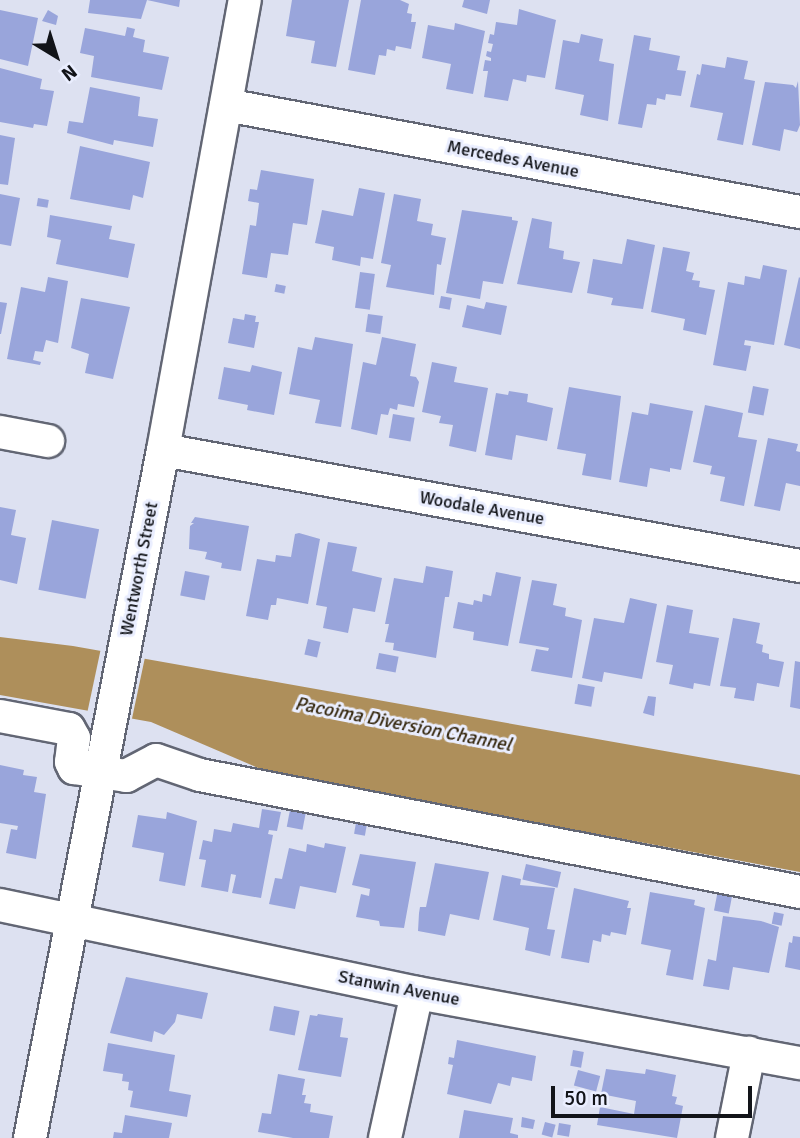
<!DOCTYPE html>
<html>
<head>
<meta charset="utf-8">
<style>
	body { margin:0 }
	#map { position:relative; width:800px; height:1138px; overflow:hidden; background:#dde1f1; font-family:Signika,sans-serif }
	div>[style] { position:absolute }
	.water>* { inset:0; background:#ae8f5b }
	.pier>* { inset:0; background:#dde1f1; transform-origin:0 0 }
	.building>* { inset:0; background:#99a5db; transform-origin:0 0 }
	.roads { filter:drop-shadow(2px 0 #626674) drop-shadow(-2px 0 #626674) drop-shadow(0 2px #626674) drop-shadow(0 -2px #626674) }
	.minor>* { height:32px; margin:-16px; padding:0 16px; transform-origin:16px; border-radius:16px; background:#fff }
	span { translate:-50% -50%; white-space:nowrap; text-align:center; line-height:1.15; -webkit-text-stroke:6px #eaeeff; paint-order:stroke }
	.street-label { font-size:18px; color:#121419 }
	.water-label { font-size:19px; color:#372910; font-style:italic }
	.north { position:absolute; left:21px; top:21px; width:70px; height:70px; -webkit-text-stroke:5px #eaeeff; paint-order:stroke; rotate:142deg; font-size:19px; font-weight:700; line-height:28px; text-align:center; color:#121419 }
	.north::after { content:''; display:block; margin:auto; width:24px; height:32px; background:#121419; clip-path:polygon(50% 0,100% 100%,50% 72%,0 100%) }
	.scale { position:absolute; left:551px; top:1086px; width:201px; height:32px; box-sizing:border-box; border:4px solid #121419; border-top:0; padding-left:9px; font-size:21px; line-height:24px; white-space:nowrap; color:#121419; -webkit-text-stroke:5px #eaeeff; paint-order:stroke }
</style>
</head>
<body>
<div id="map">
	<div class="water">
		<div style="clip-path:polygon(0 637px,73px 646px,800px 775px,800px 872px,270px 773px,151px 722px,0 695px)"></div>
	</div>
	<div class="pier">
		<div style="left:101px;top:648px;width:45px;height:68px;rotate:12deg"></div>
	</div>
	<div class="building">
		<div style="clip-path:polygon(90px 0,147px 0,141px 19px,88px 13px)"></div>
		<div style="clip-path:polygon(147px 0,180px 0,179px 7px)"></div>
		<div style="clip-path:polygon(292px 0,349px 0,336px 67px,311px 63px,315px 41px,286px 36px)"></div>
		<div style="clip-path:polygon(361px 0,400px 0,409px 4px,407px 13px,412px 14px,411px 22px,416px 22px,411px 49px,396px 46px,395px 51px,387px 49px,386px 56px,379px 55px,375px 75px,348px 70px)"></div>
		<div style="clip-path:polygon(464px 0,490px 0,487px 14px,462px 7px)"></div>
		<div style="clip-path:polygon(519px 9px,556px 20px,545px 78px,527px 75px,526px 82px,513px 79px,508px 101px,484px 97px,488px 71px,483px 71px,485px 60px,491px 61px,491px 58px,486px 56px,487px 51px,491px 52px,493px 44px,488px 43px,490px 34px,494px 35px,496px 22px,517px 25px)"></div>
		<div style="clip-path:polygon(0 10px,38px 18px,28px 66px,0 59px)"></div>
		<div style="clip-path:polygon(48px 10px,58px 16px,56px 25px,42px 21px)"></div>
		<div style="clip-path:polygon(455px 23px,485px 31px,473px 94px,446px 89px,451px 64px,422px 58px,428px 25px,454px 30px)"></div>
		<div style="clip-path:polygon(127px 27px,135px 29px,133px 37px,145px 40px,143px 52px,169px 57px,162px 90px,91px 77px,94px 56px,80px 53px,85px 28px,125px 36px)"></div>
		<div style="clip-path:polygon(581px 34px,603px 39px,599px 61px,614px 64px,608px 121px,580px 115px,584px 95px,555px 89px,563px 40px,579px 43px)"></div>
		<div style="clip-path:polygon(634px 35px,651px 38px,649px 50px,680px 56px,677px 70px,686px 71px,681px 96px,666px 94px,665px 100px,657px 98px,656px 105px,647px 104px,642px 128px,618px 124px)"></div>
		<div style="clip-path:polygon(727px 57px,748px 61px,744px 79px,755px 81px,743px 145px,717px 140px,723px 113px,690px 107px,697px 74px,700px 75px,702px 64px,725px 68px)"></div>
		<div style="clip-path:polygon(0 68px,42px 79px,40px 89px,54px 91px,47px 126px,34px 124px,33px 128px,0 122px)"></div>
		<div style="clip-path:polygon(798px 81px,800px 125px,797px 132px,784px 129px,780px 151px,752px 145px,765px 82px,793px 85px,796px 88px)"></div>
		<div style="clip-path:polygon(90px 87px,140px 97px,138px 116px,158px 119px,153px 147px,114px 140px,113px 145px,67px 133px,69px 121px,83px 123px)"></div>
		<div style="clip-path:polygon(0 135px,15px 138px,8px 185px,0 184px)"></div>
		<div style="clip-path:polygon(80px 146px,150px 162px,143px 198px,133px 195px,130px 210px,70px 199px)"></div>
		<div style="clip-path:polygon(261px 170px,314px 179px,307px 225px,293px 223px,288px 255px,271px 253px,267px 278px,242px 274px,250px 225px,256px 226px,259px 203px,248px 201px,250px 189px,257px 190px)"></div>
		<div style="clip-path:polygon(359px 188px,385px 193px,373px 259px,361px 257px,360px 266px,332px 260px,334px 247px,315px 243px,322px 210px,353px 216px)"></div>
		<div style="clip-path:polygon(0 194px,20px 198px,11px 246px,0 244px)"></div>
		<div style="clip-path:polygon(394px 194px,421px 199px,417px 221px,433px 224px,431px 235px,446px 238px,441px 265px,437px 264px,434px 295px,386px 287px,391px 265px,381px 263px)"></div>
		<div style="left:38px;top:198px;width:11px;height:8px;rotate:10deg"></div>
		<div style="clip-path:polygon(462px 210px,512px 217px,512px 220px,518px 221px,503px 284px,483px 281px,480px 299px,446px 293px)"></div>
		<div style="clip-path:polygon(50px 215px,112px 226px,109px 239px,135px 244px,128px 278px,56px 264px,61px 240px,47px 237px)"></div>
		<div style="clip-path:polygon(532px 218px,552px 222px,549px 248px,564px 251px,563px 259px,580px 262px,572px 293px,517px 284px)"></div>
		<div style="clip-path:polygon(627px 239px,655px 245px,643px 309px,611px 305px,613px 298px,587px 293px,593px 259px,622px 264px)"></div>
		<div style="clip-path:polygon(663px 247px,690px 252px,686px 271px,694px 273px,692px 280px,700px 281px,699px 287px,715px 290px,706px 335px,683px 330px,685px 319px,651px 312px)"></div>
		<div style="clip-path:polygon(763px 265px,787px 270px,774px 345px,745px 340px,744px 345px,751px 346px,746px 371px,713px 365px,728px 282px,744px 285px,745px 276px,760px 279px)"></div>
		<div style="left:360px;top:272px;width:15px;height:36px;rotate:8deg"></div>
		<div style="clip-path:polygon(48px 277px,68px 281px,58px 343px,46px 340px,43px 352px,35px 351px,33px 360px,41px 362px,40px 365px,7px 359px,21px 287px,45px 292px)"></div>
		<div style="clip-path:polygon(799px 277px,800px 278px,800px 349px,784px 345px)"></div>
		<div style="left:276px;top:284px;width:10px;height:8px;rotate:11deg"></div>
		<div style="left:441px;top:296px;width:11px;height:12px;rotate:10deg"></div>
		<div style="clip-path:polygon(81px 298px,130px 307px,113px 379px,85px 373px,89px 354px,71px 348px)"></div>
		<div style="clip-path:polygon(0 302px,7px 303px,1px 334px,0 334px)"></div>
		<div style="clip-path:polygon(486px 302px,507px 306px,501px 335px,462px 327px,467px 305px,484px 309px)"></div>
		<div style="clip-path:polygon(245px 314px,256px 316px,255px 322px,259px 322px,254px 348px,228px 343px,233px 318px,244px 320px)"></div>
		<div style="left:368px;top:314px;width:15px;height:18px;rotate:8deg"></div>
		<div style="clip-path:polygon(315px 337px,353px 344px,341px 427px,315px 423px,320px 400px,289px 394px,298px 347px,312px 350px)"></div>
		<div style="clip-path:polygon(382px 337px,416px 344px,410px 376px,416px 377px,419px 382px,414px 407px,398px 404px,397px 410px,390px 408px,388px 415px,381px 414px,377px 435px,351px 429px,363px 362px,376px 365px)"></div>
		<div style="clip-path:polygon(432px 362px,457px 367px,454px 382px,488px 388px,476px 452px,449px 446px,453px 425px,439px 423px,441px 416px,422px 412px)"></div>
		<div style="clip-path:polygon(252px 365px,282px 372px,274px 415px,247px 410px,248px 405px,218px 399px,224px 367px,250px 372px)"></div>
		<div style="left:753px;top:386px;width:16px;height:27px;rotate:11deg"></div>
		<div style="clip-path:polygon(569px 387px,621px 396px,611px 480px,582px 475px,586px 454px,557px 449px)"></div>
		<div style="clip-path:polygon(509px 391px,528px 394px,527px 402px,553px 408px,547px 441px,516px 435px,512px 460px,485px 455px,496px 393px,508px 395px)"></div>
		<div style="clip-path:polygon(650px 403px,693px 411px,681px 470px,670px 468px,670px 472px,650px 468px,647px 487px,619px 482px,632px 412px,648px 415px)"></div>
		<div style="clip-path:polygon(705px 405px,743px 413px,738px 437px,757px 440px,744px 506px,720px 501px,725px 477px,710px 474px,712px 466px,693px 462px)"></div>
		<div style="left:393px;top:414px;width:22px;height:24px;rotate:10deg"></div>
		<div style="clip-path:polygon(768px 438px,798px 444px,796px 451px,800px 452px,800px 486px,786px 483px,780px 511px,754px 506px)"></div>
		<div style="clip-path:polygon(0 507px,16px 510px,11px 535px,26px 538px,17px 584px,0 580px)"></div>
		<div style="clip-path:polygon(195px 517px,249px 526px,241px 571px,221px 568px,222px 563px,205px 559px,207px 552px,189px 549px,190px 526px,194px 523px,191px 523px)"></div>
		<div style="left:52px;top:520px;width:48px;height:71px;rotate:11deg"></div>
		<div style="clip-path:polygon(299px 533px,320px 539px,308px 604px,277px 598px,276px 605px,271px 605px,268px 620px,246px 616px,257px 559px,275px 562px,276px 555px,291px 557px,295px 534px)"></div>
		<div style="clip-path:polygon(328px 542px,357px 547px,352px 571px,382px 578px,375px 612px,353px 608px,348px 633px,323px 628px,327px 607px,316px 605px)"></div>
		<div style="clip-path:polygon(426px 566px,453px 571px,449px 597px,445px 597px,436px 658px,393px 650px,394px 643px,385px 642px,389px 624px,385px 624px,394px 578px,423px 583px)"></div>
		<div style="left:185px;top:571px;width:25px;height:25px;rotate:11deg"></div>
		<div style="clip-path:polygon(496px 572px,521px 577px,508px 646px,473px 640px,474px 632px,453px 628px,458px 602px,473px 605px,474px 600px,482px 602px,483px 594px,491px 596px)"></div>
		<div style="clip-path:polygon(532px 580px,557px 584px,553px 605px,566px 608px,565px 616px,582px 620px,572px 678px,531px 671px,536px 649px,548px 651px,549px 648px,519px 643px)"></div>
		<div style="clip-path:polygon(630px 598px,657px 604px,642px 679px,604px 672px,602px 682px,582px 678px,594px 618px,624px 623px)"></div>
		<div style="clip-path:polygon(667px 605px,693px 610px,689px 633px,719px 638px,710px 686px,694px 683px,693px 689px,669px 684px,673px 665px,656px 662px)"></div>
		<div style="clip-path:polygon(733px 618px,760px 623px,756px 643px,763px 645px,762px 652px,769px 654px,769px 659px,784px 662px,779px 687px,757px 683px,754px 701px,734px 698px,736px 688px,720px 686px)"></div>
		<div style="left:308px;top:639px;width:13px;height:16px;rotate:13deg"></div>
		<div style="left:379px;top:653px;width:20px;height:16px;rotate:11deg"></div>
		<div style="clip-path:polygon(795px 661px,800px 662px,800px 709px,790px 707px)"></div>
		<div style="left:578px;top:684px;width:17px;height:20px;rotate:10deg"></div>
		<div style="clip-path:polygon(648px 696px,656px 697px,654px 716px,643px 713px)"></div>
		<div style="clip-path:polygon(0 765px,24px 770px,23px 775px,37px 777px,34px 792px,46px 794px,36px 859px,6px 853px,11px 829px,17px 830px,18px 826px,0 823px)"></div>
		<div style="clip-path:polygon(262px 809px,281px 812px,277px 831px,269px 830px,268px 834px,273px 835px,261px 898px,232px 893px,236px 875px,231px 874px,228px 892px,201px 887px,206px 860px,199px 859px,203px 840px,212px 842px,214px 829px,231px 832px,233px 823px,259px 828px)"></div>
		<div style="left:290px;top:810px;width:16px;height:17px;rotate:11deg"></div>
		<div style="clip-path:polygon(167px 812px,197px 821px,185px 886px,159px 881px,164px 853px,132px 847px,138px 815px,166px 819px)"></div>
		<div style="left:357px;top:817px;width:11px;height:17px;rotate:10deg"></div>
		<div style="clip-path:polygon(325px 843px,346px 847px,336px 893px,300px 886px,295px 909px,269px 904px,275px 878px,282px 879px,289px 848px,306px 852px,307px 844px,324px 848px)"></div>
		<div style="clip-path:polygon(360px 854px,416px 862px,404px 928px,380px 926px,379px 921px,356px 917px,361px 894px,369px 896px,370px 889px,352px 885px)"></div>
		<div style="clip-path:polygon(435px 863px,489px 872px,479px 920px,450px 914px,445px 936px,418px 931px,419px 913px,420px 907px,426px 907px)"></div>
		<div style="left:526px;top:864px;width:36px;height:16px;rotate:13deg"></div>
		<div style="clip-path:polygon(502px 875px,521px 879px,520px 885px,555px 888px,547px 929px,555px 930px,550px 956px,525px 950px,529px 928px,493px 920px)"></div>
		<div style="clip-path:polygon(574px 888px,629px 901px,627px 908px,631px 908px,626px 935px,611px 932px,610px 936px,602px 934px,601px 942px,593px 940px,589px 963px,561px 958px)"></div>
		<div style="left:718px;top:890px;width:15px;height:21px;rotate:11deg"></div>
		<div style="clip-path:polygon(650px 892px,695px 900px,694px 905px,705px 908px,693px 980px,666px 975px,671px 950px,641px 944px)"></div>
		<div style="left:774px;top:912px;width:10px;height:12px;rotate:11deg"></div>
		<div style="clip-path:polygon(723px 916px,761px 921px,779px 927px,769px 973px,733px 967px,729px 990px,703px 986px,708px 959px,716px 961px)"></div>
		<div style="clip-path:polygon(793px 936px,800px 937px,800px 970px,785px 967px,789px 942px,792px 943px)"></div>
		<div style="clip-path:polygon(126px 977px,208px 993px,202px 1019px,177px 1014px,175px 1022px,164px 1035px,154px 1031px,152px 1042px,110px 1033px)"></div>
		<div style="left:274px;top:1006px;width:26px;height:25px;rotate:11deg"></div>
		<div style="clip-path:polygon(318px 1014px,343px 1018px,340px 1037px,348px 1038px,341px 1077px,298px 1070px,310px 1015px,317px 1016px)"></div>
		<div style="clip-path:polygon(457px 1040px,536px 1056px,532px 1081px,512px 1077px,510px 1086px,498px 1083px,491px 1104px,447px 1094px,453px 1065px,448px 1064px,449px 1057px,454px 1058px)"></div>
		<div style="clip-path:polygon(108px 1043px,175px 1055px,169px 1091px,191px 1095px,187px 1117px,130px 1107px,133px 1091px,128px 1090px,129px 1082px,122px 1081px,123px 1074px,103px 1071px)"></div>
		<div style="left:573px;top:1050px;width:11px;height:16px;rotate:10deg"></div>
		<div style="clip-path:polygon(606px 1069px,645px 1074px,646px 1069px,676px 1075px,672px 1096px,677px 1097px,675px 1104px,683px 1106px,677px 1138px,597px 1125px,600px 1107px,634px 1114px,636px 1101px,601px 1094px)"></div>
		<div style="left:578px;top:1070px;width:23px;height:16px;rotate:15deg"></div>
		<div style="clip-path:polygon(278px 1074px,305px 1079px,302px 1095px,306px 1095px,304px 1103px,311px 1104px,310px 1112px,333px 1116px,329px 1138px,293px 1138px,258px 1132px,262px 1113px,271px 1114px)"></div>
		<div style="clip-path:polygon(464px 1110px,513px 1118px,510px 1133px,518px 1135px,518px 1138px,459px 1138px)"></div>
		<div style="clip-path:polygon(125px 1115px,172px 1123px,169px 1138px,113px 1138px,114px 1132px,122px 1133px)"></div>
		<div style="clip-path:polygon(522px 1117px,535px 1120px,533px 1129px,521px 1127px)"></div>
		<div style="left:545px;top:1122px;width:11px;height:13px;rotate:15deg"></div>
		<div style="left:559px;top:1123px;width:12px;height:12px;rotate:9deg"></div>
	</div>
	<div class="roads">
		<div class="minor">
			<div style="left:226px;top:105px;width:584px;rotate:10.56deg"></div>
			<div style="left:0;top:432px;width:49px;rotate:10.6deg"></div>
			<div style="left:163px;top:450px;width:647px;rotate:10.32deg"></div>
			<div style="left:0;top:716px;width:70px;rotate:10.7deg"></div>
			<div style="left:69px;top:729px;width:10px;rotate:61deg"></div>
			<div style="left:74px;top:738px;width:24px;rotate:97deg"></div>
			<div style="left:71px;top:762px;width:7px;rotate:63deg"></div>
			<div style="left:74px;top:768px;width:53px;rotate:8.7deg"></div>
			<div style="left:126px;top:776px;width:34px;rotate:-28deg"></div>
			<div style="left:156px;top:760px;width:46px;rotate:18.8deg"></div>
			<div style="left:200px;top:775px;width:611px;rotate:11.03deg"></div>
			<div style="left:0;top:905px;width:426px;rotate:11.9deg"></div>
			<div style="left:417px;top:993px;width:389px;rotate:10.4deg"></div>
			<div style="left:30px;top:1138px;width:701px;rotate:-79.06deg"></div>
			<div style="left:163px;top:450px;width:457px;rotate:-79.7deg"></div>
			<div style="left:385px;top:1138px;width:148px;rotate:-77.6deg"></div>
			<div style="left:732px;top:1138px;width:87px;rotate:-78.7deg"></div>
		</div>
	</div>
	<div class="street-label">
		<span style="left:513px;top:159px;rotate:11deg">Mercedes Avenue</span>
		<span style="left:482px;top:508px;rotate:10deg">Woodale Avenue</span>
		<span style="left:139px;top:569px;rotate:-79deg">Wentworth Street</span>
		<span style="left:399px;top:988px;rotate:11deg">Stanwin Avenue</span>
	</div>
	<div class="water-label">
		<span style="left:403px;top:725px;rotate:11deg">Pacoima Diversion Channel</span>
	</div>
	<div class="north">N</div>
	<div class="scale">50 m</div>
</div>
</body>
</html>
